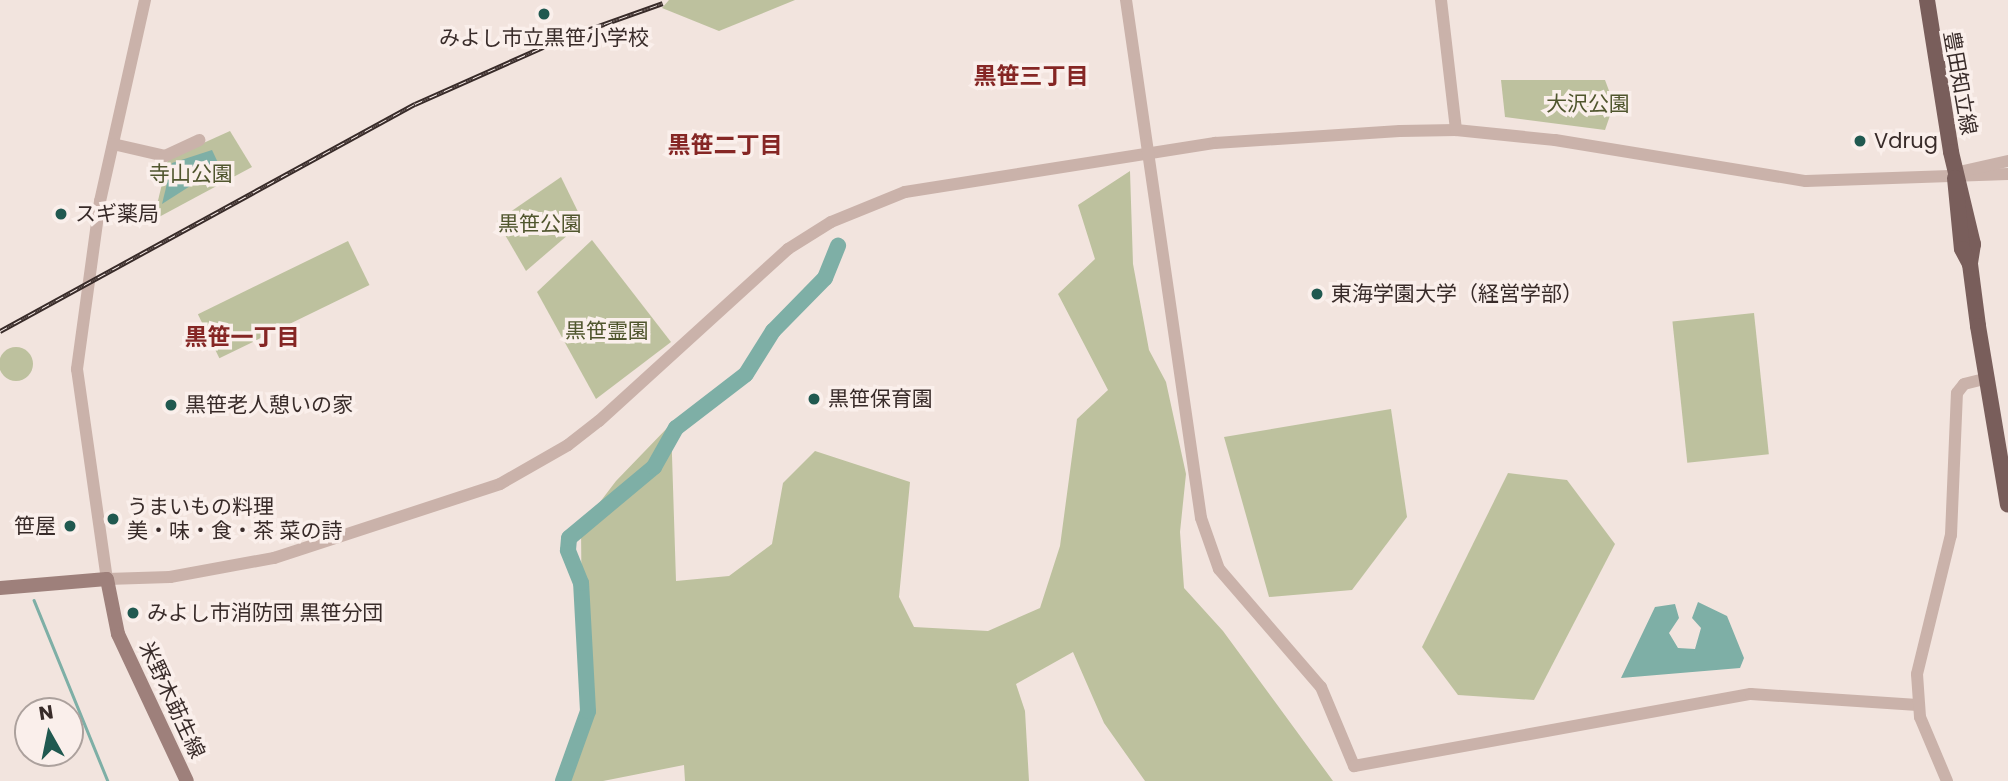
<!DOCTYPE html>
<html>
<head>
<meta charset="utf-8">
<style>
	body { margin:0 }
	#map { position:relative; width:2008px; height:781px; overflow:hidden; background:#f2e4de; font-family:Poppins,"Noto Sans JP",sans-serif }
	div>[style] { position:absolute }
	.green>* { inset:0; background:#bdc19e; transform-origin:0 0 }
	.round { border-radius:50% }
	.water>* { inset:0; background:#7eafa6 }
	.stream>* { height:2.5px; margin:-1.25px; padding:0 1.25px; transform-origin:1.25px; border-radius:1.25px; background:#7eafa6 }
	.river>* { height:16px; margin:-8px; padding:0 8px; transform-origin:8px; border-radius:8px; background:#7eafa6 }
	.tertiary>* { height:12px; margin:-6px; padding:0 6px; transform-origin:6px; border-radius:6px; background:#cab2aa }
	.secondary>* { height:14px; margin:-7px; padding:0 7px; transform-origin:7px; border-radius:7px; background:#9e807b }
	.primary>* { height:16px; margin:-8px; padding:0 8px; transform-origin:8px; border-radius:8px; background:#795e5b }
	.rail>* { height:5px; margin-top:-2.5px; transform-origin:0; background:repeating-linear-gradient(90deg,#faefeb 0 8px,#382b29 0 16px); box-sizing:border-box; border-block:2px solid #382b29 }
	.dots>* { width:19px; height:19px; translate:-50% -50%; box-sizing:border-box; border:4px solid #faefeb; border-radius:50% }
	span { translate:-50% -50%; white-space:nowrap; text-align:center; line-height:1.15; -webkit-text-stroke:7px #faefeb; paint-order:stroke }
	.poi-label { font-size:21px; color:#382b29 }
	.left { translate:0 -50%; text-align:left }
	.right { translate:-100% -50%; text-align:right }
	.street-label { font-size:21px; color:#382b29 }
	.park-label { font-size:21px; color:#50562e }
	.neighbourhood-label { font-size:23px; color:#852624; font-weight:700 }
	.north { position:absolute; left:14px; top:697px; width:70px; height:70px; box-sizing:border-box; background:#faefeb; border:2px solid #aca19d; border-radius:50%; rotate:351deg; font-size:19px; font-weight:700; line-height:28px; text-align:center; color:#382b29 }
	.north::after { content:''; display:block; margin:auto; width:24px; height:32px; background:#205950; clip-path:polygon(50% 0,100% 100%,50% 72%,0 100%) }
</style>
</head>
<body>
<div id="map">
	<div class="green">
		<div style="clip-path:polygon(669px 0,795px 0,719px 31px,662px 8px)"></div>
		<div style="clip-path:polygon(1501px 80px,1605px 80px,1614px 104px,1605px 130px,1505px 117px)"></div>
		<div style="clip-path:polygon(230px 131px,252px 167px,159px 217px,155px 213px,168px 159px)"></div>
		<div style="clip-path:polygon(1130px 171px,1133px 264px,1149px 350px,1166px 382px,1186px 474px,1180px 532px,1184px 588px,1223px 631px,1333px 781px,1145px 781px,1104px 723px,1073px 652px,1016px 684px,1025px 711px,1029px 781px,685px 781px,684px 765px,603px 781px,562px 781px,590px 717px,582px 640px,581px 527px,616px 481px,671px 424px,676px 581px,729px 576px,772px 544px,783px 483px,815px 451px,910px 482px,899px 597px,914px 627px,988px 631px,1040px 608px,1060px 546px,1077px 419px,1108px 390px,1058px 294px,1095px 259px,1078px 205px)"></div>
		<div style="clip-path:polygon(561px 177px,583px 222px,526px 271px,497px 221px)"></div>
		<div style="clip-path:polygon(592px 240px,671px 342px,596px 399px,537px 292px)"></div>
		<div style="left:348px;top:241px;width:49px;height:167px;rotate:64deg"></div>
		<div style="left:1754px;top:313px;width:142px;height:82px;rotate:84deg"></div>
		<div class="round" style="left:-1px;top:347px;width:34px;height:34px"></div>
		<div style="clip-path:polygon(1391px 409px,1407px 517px,1352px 590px,1269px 597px,1224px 437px)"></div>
		<div style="clip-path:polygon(1508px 473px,1567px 480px,1615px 544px,1534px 700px,1458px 695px,1422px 647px)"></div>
	</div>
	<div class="water">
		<div style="clip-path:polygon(212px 150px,220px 167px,162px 204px,172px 163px)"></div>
		<div style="clip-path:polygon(1698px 602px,1727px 616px,1744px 658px,1740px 668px,1621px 678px,1655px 607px,1675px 604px,1679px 618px,1669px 633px,1678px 648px,1695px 649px,1701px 628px,1692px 618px)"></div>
	</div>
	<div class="stream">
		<div style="left:34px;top:600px;width:196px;rotate:67.8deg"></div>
	</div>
	<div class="river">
		<div style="left:563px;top:781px;width:74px;rotate:-70.3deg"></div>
		<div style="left:588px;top:711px;width:128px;rotate:-93.1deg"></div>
		<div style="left:581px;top:583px;width:35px;rotate:-112deg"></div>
		<div style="left:568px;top:550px;width:12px;rotate:-85deg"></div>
		<div style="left:569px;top:538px;width:111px;rotate:-39.9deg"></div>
		<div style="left:654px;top:467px;width:45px;rotate:-60.6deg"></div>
		<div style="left:676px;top:428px;width:88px;rotate:-37.6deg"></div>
		<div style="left:746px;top:374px;width:51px;rotate:-57.9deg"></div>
		<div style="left:773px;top:331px;width:74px;rotate:-45.5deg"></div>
		<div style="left:825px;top:278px;width:35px;rotate:-68deg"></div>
	</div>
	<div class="tertiary">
		<div style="left:145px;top:0;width:206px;rotate:102.6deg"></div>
		<div style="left:100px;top:201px;width:170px;rotate:97.8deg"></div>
		<div style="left:77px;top:369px;width:212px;rotate:81.9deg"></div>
		<div style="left:107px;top:579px;width:63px;rotate:-1.8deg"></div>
		<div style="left:170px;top:577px;width:106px;rotate:-10.4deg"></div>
		<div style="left:274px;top:558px;width:238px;rotate:-18.1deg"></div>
		<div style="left:500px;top:484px;width:78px;rotate:-29.8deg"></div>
		<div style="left:568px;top:445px;width:39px;rotate:-38deg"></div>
		<div style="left:599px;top:421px;width:256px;rotate:-42.3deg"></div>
		<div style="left:788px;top:249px;width:51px;rotate:-32.1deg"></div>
		<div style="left:831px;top:222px;width:80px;rotate:-22.1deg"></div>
		<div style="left:905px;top:192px;width:314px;rotate:-9deg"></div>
		<div style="left:1215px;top:143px;width:185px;rotate:-3.7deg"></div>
		<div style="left:1400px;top:131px;width:56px;rotate:-1deg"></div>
		<div style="left:1456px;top:130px;width:100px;rotate:5.8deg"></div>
		<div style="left:1555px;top:140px;width:254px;rotate:9.3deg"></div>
		<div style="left:1806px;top:181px;width:202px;rotate:-2deg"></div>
		<div style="left:1126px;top:0;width:523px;rotate:81.76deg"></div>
		<div style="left:1201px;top:518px;width:54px;rotate:70.6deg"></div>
		<div style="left:1219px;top:569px;width:156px;rotate:49.2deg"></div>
		<div style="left:1321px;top:687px;width:86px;rotate:67.3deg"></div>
		<div style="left:1354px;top:766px;width:403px;rotate:-10.3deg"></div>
		<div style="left:1751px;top:694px;width:167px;rotate:3.8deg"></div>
		<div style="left:1441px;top:0;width:131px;rotate:83.4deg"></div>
		<div style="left:113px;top:144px;width:53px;rotate:13deg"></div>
		<div style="left:165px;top:156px;width:38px;rotate:-25deg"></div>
		<div style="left:1959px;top:172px;width:50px;rotate:-12.7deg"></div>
		<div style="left:1947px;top:781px;width:69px;rotate:-112.9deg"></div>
		<div style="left:1920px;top:717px;width:43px;rotate:-94deg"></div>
		<div style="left:1917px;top:674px;width:143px;rotate:-76.3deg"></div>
		<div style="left:1951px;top:535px;width:142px;rotate:-87.6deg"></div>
		<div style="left:1957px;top:393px;width:11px;rotate:-52deg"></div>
		<div style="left:1964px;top:384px;width:25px;rotate:-14deg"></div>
	</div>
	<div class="secondary">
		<div style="left:0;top:588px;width:107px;rotate:-4.8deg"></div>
		<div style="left:107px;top:579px;width:56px;rotate:78.7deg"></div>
		<div style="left:118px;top:634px;width:162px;rotate:64.9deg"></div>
	</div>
	<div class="primary">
		<div style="left:1927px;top:0;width:154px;rotate:81deg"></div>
		<div style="left:1951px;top:152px;width:95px;rotate:76.6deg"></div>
		<div style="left:1973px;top:244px;width:20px;rotate:99deg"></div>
		<div style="left:1970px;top:264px;width:63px;rotate:82.6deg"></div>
		<div style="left:1978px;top:326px;width:181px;rotate:80.5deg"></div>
		<div style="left:1955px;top:178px;width:71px;rotate:84.4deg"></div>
		<div style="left:1962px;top:249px;width:17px;rotate:62deg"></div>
	</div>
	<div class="rail">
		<div style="left:0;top:331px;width:473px;rotate:-28.7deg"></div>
		<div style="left:415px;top:104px;width:158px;rotate:-24deg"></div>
		<div style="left:559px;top:40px;width:110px;rotate:-19.6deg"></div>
	</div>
	<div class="dots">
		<div style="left:544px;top:14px;background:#205950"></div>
		<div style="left:1860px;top:141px;background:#205950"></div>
		<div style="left:61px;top:214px;background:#205950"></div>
		<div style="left:1317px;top:294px;background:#205950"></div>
		<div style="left:814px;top:399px;background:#205950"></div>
		<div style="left:171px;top:405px;background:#205950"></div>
		<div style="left:113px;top:519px;background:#205950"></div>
		<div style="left:70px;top:526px;background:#205950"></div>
		<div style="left:133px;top:613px;background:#205950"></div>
	</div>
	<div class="poi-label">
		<span style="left:544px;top:38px">みよし市立黒笹小学校</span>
		<span class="left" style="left:1874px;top:141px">Vdrug</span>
		<span class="left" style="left:75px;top:214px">スギ薬局</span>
		<span class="left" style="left:1331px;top:294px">東海学園大学（経営学部）</span>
		<span class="left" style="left:828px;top:399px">黒笹保育園</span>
		<span class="left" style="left:185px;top:405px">黒笹老人憩いの家</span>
		<span class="left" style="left:127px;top:519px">うまいもの料理<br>美・味・食・茶 菜の詩</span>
		<span class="right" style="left:56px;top:526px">笹屋</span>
		<span class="left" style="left:147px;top:613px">みよし市消防団 黒笹分団</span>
	</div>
	<div class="street-label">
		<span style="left:1960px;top:83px;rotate:80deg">豊田知立線</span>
		<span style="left:172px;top:700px;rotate:65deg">米野木莇生線</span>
	</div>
	<div class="park-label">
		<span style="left:1588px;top:104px">大沢公園</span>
		<span style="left:191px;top:174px">寺山公園</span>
		<span style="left:540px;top:224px">黒笹公園</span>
		<span style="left:607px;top:331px">黒笹霊園</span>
	</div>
	<div class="neighbourhood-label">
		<span style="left:1031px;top:76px">黒笹三丁目</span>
		<span style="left:725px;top:145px">黒笹二丁目</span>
		<span style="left:242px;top:337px">黒笹一丁目</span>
	</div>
	<div class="north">N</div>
</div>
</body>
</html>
